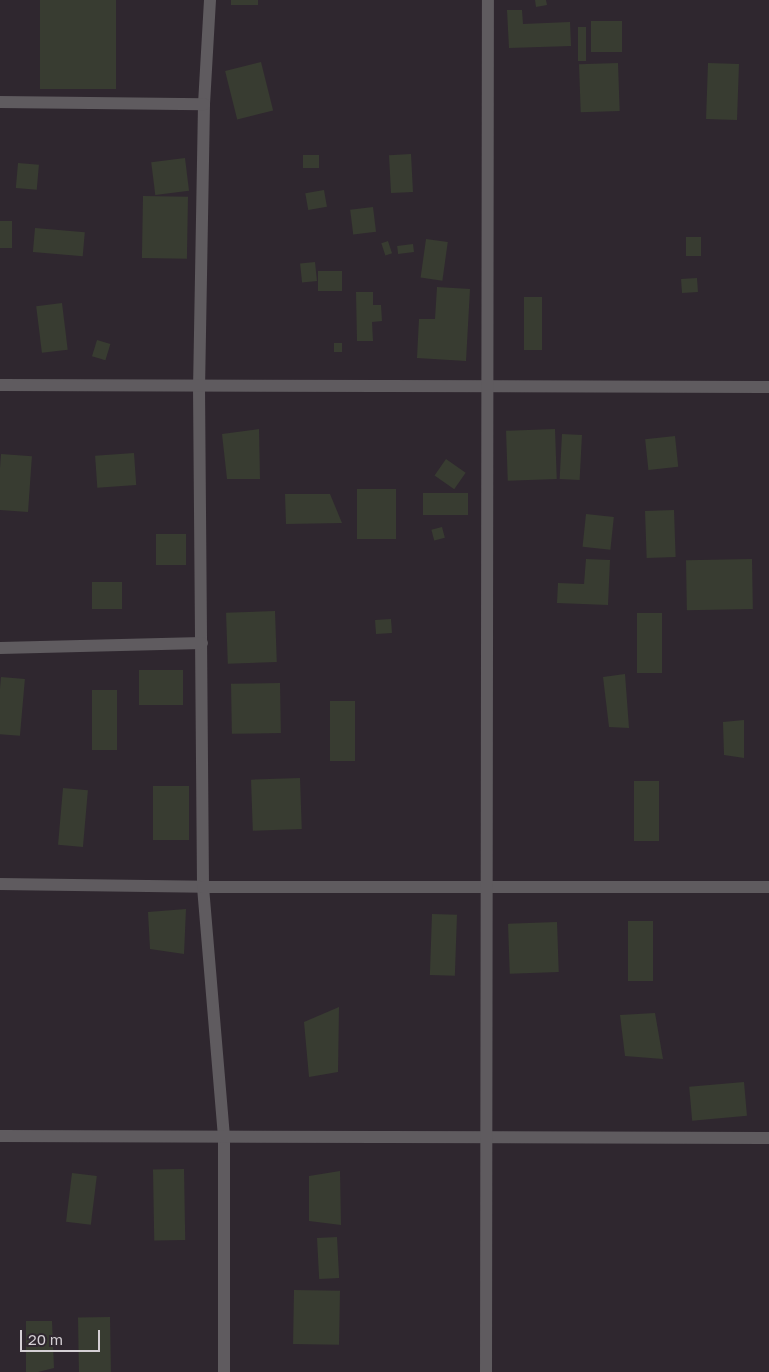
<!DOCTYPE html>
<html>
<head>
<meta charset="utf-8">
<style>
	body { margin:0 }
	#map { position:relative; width:769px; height:1372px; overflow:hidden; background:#2f272f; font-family:"Golos Text",sans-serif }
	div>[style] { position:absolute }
	.building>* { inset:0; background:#383c31; transform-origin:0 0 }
	.street>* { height:12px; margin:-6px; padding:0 6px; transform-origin:6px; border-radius:6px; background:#5f5b5f }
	span { translate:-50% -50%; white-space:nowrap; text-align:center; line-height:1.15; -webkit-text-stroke:5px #2f272f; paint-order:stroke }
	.scale { position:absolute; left:20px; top:1330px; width:80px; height:22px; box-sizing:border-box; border:2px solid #d5d0d5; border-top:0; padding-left:6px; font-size:15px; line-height:18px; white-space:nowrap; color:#d5d0d5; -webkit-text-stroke:4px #2f272f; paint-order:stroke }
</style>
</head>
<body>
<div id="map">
	<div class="building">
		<div style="left:40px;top:0;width:76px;height:89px"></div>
		<div style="left:231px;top:0;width:27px;height:5px"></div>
		<div style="clip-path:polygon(535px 0,546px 0,547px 5px,536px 7px)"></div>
		<div style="clip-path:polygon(507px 10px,522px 10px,523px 24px,570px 22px,571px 46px,509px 48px)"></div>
		<div style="left:591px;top:21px;width:31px;height:31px"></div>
		<div style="left:578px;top:27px;width:8px;height:34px"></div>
		<div style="left:261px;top:62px;width:50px;height:37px;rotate:76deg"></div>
		<div style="left:618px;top:63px;width:48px;height:39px;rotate:88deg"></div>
		<div style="left:708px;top:63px;width:31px;height:56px;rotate:2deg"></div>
		<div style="left:411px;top:154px;width:38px;height:22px;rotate:87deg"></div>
		<div style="left:319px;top:155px;width:13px;height:16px;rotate:90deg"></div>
		<div style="left:185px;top:158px;width:33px;height:34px;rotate:83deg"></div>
		<div style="left:18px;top:163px;width:21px;height:25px;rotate:5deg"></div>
		<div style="left:324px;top:190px;width:17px;height:19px;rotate:80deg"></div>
		<div style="left:143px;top:196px;width:45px;height:62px;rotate:1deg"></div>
		<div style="left:373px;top:207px;width:25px;height:23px;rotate:83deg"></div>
		<div style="left:0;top:221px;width:12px;height:27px"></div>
		<div style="left:35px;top:228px;width:50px;height:24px;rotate:5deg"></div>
		<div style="left:686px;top:237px;width:15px;height:19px"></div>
		<div style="left:426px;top:239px;width:22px;height:39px;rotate:8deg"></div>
		<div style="left:388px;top:241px;width:13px;height:7px;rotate:72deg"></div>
		<div style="left:413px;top:244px;width:8px;height:16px;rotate:83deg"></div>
		<div style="left:315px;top:262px;width:19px;height:15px;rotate:84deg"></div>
		<div style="left:318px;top:271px;width:24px;height:20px"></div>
		<div style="left:697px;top:278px;width:14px;height:16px;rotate:86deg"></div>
		<div style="clip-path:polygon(437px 287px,470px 289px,466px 361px,417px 358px,419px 319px,435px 319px)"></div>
		<div style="clip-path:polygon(356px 292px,373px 292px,373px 305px,381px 305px,382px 321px,372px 322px,373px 341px,357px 341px)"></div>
		<div style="left:524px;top:297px;width:18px;height:53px"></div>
		<div style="left:62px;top:303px;width:47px;height:26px;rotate:83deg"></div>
		<div style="left:97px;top:340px;width:14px;height:17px;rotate:17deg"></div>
		<div style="left:334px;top:343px;width:8px;height:9px"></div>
		<div style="clip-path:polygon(259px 429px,260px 479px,227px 479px,222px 434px)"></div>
		<div style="left:555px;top:429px;width:50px;height:49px;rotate:88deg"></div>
		<div style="left:562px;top:434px;width:20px;height:45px;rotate:3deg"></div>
		<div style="left:675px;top:436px;width:31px;height:30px;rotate:84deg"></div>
		<div style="left:134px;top:453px;width:32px;height:39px;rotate:86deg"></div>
		<div style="left:1px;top:454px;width:31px;height:56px;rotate:4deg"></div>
		<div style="left:446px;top:459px;width:24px;height:20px;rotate:35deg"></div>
		<div style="left:357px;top:489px;width:39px;height:50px"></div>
		<div style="left:423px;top:493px;width:45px;height:22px"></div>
		<div style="clip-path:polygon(285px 494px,330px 494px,342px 523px,286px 524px)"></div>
		<div style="left:674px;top:510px;width:47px;height:29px;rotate:88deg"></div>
		<div style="left:586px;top:514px;width:28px;height:33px;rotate:6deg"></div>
		<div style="left:442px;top:527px;width:11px;height:11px;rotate:75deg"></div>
		<div style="left:156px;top:534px;width:30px;height:31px"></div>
		<div style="clip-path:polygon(586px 559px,610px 560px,608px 605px,557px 603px,558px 583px,584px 584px)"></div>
		<div style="left:752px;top:559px;width:50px;height:66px;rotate:89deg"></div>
		<div style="left:122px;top:582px;width:27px;height:30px;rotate:90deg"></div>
		<div style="left:275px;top:611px;width:51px;height:49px;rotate:88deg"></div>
		<div style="left:637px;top:613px;width:25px;height:60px"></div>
		<div style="left:391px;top:619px;width:14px;height:16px;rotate:86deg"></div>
		<div style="left:139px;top:670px;width:44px;height:35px"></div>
		<div style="clip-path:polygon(625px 674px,629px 728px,609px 727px,603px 677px)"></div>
		<div style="left:1px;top:677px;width:24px;height:57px;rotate:5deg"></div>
		<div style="left:280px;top:683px;width:50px;height:49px;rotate:89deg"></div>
		<div style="left:92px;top:690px;width:25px;height:60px"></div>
		<div style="left:330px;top:701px;width:25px;height:60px"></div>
		<div style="clip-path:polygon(744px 720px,744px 758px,724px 755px,723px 722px)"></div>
		<div style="left:300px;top:778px;width:51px;height:49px;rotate:88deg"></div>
		<div style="left:634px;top:781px;width:25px;height:60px"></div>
		<div style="left:153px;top:786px;width:36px;height:54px"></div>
		<div style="left:63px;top:788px;width:25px;height:57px;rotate:5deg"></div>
		<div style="clip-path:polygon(186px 909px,184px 954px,150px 949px,148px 912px)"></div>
		<div style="left:432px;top:914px;width:25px;height:61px;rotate:2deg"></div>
		<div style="left:628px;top:921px;width:25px;height:60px"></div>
		<div style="left:557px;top:922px;width:50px;height:49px;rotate:88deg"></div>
		<div style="clip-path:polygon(339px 1007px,338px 1072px,309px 1077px,304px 1022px)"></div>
		<div style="clip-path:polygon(655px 1013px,663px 1059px,625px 1056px,620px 1015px)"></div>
		<div style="left:744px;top:1082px;width:34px;height:55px;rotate:85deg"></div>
		<div style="left:184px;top:1169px;width:71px;height:31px;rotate:89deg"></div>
		<div style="clip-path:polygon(340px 1171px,341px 1225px,309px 1221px,309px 1176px)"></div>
		<div style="left:72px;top:1173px;width:25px;height:49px;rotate:7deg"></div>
		<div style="left:337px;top:1237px;width:41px;height:20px;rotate:87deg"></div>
		<div style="left:294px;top:1290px;width:46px;height:54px;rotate:1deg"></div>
		<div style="left:110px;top:1317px;width:55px;height:32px;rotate:89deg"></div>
		<div style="clip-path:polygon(26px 1321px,52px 1321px,54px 1368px,38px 1372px,26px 1372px)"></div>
	</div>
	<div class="street">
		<div style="left:210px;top:0;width:104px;rotate:93.3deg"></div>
		<div style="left:204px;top:104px;width:283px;rotate:91deg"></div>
		<div style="left:199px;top:387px;width:500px;rotate:89.54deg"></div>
		<div style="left:203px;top:887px;width:251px;rotate:85.2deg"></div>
		<div style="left:224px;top:1137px;width:235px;rotate:90deg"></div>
		<div style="left:0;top:102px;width:204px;rotate:0.6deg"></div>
		<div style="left:0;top:385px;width:769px;rotate:0.15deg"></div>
		<div style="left:0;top:648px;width:202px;rotate:-1.4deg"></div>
		<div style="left:0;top:884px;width:203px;rotate:0.8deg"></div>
		<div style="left:203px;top:887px;width:566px"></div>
		<div style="left:0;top:1136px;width:769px;rotate:0.15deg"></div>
		<div style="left:486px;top:1372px;width:1372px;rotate:-89.92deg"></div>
	</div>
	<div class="scale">20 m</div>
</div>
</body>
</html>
